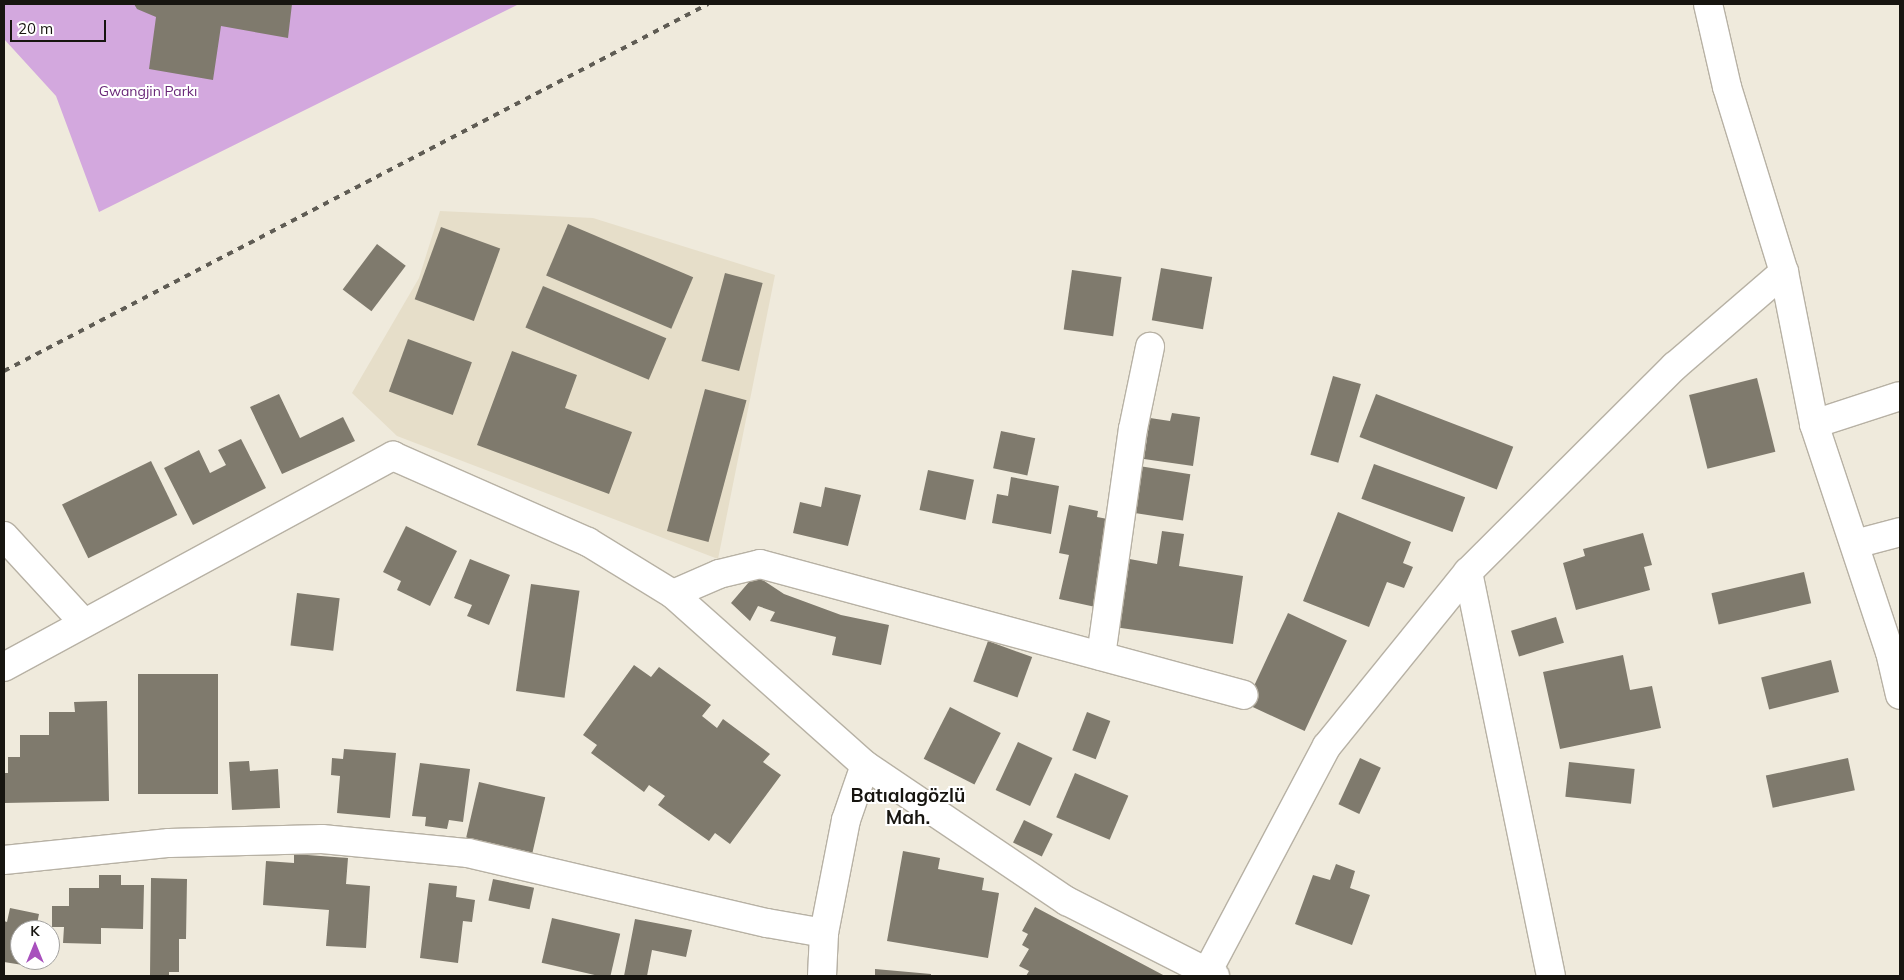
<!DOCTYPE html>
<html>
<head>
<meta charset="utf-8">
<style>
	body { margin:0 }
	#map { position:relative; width:1904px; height:980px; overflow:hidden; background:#efeadc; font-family:Mulish,sans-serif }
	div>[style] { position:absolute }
	.built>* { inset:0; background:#e6dec9 }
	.green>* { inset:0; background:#d3a8de }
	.building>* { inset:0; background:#7f7a6d; transform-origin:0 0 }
	.roads { filter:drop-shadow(1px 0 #b7b1a4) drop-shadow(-1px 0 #b7b1a4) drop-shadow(0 1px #b7b1a4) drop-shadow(0 -1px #b7b1a4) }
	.minor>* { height:28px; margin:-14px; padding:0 14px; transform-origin:14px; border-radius:14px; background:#fff }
	.rail>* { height:4px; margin-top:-2px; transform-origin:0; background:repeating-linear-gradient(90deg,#5f5c54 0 6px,transparent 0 12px) }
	span { translate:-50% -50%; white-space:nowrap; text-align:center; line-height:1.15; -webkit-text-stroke:4px #fff; paint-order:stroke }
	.park-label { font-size:14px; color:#692778 }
	.district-label { font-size:19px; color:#171510; font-weight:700 }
	.frame { position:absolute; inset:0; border:5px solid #171510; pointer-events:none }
	.north { position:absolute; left:10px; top:920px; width:50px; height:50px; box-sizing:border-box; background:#fff; border:1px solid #a2a19f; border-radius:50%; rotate:0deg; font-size:14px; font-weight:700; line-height:20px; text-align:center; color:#171510 }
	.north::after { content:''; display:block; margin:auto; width:18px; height:22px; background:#a850bd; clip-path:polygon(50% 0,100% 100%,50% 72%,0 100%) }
	.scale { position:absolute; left:10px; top:20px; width:96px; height:22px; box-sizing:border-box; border:2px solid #171510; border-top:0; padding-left:6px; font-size:15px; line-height:18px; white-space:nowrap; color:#171510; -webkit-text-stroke:4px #fff; paint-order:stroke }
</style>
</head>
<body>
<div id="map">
	<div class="built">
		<div style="clip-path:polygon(440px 211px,593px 218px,775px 275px,718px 559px,397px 436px,352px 393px,419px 278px)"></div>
	</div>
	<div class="green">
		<div style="clip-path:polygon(4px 4px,519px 4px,99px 212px,56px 96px,4px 39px)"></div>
	</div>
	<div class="building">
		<div style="clip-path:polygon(134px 4px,292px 4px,288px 38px,221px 26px,213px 80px,149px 69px,156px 17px,137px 9px)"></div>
		<div style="left:568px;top:224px;width:136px;height:56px;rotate:23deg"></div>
		<div style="left:441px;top:227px;width:63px;height:77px;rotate:20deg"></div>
		<div style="left:377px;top:244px;width:36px;height:57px;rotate:37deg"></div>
		<div style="left:1161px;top:268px;width:52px;height:53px;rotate:10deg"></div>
		<div style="left:1072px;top:270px;width:50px;height:60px;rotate:8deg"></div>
		<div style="left:725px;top:273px;width:39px;height:91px;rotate:15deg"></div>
		<div style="left:543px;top:286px;width:134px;height:45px;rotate:23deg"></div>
		<div style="left:408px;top:339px;width:68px;height:56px;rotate:20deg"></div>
		<div style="clip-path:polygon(512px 351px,577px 375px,565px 408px,632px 432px,609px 494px,477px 445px)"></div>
		<div style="left:1333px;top:376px;width:29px;height:82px;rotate:16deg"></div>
		<div style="left:1757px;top:378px;width:76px;height:70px;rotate:76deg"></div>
		<div style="left:705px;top:389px;width:43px;height:147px;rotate:15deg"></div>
		<div style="clip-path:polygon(279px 394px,300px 438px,343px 417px,355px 441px,282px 474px,250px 407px)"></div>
		<div style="left:1376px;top:394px;width:147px;height:46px;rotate:21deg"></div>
		<div style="clip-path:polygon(1172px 413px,1200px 417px,1193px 466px,1144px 459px,1150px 418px,1170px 421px)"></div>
		<div style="left:1001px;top:431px;width:35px;height:38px;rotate:12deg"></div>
		<div style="clip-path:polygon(241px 439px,266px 488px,193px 525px,164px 468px,199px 450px,210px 473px,226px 465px,218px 450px)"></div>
		<div style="left:151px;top:461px;width:60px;height:99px;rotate:64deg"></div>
		<div style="left:1374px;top:464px;width:97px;height:37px;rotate:20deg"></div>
		<div style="left:1139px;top:466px;width:52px;height:47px;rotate:9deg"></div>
		<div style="left:928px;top:470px;width:47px;height:41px;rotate:12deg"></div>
		<div style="clip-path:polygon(1011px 477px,1059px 486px,1051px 534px,992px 523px,997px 494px,1008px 496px)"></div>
		<div style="clip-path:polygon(825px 487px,861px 495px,848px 546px,793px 533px,800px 502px,821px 507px)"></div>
		<div style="clip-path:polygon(1069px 505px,1098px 511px,1097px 517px,1118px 521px,1100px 608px,1059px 599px,1069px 555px,1059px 553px)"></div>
		<div style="clip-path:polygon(1338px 512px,1411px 542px,1403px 563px,1413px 567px,1404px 588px,1387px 582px,1369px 627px,1303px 601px)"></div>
		<div style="clip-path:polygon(406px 526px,457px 551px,430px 606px,397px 590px,401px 581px,383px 572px)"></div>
		<div style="clip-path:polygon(1162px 531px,1184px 534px,1179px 566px,1243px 576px,1233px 644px,1114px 627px,1124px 558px,1157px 564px)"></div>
		<div style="clip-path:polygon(1643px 533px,1652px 565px,1644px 567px,1650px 590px,1576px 610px,1563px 563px,1585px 556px,1583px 549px)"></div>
		<div style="clip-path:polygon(470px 559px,510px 575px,489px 625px,467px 616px,472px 605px,454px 598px)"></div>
		<div style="left:1804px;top:572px;width:32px;height:95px;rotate:77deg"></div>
		<div style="clip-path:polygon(755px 575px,784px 594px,841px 615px,889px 625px,881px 665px,832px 655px,836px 637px,770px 621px,775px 612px,758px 606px,750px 621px,731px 603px)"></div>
		<div style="left:531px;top:584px;width:49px;height:108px;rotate:8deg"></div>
		<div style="left:297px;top:593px;width:43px;height:53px;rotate:7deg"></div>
		<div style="left:1288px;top:613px;width:65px;height:100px;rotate:25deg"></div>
		<div style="left:1556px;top:617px;width:27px;height:47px;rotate:73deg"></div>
		<div style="left:988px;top:641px;width:47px;height:43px;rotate:20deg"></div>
		<div style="clip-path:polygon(1623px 655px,1630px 690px,1652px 686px,1661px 728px,1560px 749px,1543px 672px)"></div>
		<div style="left:1831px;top:660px;width:33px;height:72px;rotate:76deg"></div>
		<div style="clip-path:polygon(634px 665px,651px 677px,659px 667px,711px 705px,702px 716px,717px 728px,723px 719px,770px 754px,763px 762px,781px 775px,730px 844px,715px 833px,709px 841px,658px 805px,665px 796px,649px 785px,644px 792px,591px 753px,597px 745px,583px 735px)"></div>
		<div style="left:138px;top:674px;width:80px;height:120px"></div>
		<div style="clip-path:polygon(107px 701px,109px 801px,4px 803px,4px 773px,8px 773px,8px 757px,20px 757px,20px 735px,49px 735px,49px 712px,75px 712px,74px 702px)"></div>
		<div style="left:950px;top:707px;width:57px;height:58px;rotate:27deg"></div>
		<div style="left:1087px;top:712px;width:25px;height:41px;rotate:21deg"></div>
		<div style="left:1018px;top:742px;width:38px;height:53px;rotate:25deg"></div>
		<div style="clip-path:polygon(344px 749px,396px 753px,390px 818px,337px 813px,340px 776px,331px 775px,332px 758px,343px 759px)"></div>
		<div style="left:1360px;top:758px;width:23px;height:51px;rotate:25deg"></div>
		<div style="left:1848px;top:758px;width:33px;height:84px;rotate:78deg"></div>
		<div style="clip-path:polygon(249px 761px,250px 771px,278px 769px,280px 808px,232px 810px,229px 762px)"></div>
		<div style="left:1569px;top:762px;width:66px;height:35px;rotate:6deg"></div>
		<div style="clip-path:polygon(420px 763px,470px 769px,463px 822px,449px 820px,447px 829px,425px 826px,426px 817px,412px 816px)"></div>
		<div style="left:1075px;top:773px;width:58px;height:48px;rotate:23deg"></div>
		<div style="left:479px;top:782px;width:68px;height:57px;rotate:13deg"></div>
		<div style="left:1024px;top:820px;width:32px;height:25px;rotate:26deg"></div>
		<div style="clip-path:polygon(903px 851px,940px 858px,938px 869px,984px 878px,982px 890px,999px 893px,988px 958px,887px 941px)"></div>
		<div style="clip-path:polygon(294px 854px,348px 858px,346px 884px,370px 886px,366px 948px,326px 946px,329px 910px,263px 905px,266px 861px,294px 863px)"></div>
		<div style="clip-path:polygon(1336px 864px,1355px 871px,1350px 888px,1370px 895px,1352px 945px,1295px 924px,1313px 875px,1330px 880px)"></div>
		<div style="clip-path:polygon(99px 875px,121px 875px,121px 885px,144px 885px,143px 929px,101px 928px,101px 944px,63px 943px,64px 927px,52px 927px,52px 906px,69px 906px,69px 888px,99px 888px)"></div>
		<div style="clip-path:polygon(151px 878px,187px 879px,186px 939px,179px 939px,179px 972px,169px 972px,169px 976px,150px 976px)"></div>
		<div style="left:493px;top:879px;width:42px;height:22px;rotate:12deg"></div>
		<div style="clip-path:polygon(429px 883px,457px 886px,456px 897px,475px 900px,472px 922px,463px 921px,458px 963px,420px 958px)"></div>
		<div style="clip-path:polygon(1035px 907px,1165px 976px,1026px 976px,1029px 971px,1019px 966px,1029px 949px,1022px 945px,1028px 934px,1022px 931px)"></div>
		<div style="clip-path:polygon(10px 908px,39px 914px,37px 924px,49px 926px,48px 930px,20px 930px,20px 960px,30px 960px,29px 966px,4px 962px,4px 921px,7px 922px)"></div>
		<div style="left:552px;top:918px;width:70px;height:46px;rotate:13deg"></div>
		<div style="clip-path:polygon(635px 919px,692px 930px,686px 957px,652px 950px,647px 976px,624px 976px)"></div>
		<div style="clip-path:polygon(875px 969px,931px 974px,931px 976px,875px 976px)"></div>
	</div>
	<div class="roads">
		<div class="minor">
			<div style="left:1708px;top:4px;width:85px;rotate:77.1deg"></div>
			<div style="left:1727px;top:87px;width:194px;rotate:72.9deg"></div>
			<div style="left:1784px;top:272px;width:155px;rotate:78.8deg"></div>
			<div style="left:1814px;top:424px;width:240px;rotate:71.6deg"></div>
			<div style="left:1890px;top:652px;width:44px;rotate:76.9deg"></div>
			<div style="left:1814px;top:424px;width:90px;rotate:-18deg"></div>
			<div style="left:4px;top:536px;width:118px;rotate:47.4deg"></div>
			<div style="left:1855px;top:544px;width:47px;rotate:-14.9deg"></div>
			<div style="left:1468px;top:572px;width:412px;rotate:78.4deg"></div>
			<div style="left:673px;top:594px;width:50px;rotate:-23.5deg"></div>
			<div style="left:719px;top:574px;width:42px;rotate:-13.7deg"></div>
			<div style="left:760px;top:564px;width:501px;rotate:15.14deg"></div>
			<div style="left:1101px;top:656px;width:229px;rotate:-82deg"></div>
			<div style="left:1133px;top:429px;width:84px;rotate:-78.3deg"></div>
			<div style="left:4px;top:667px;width:443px;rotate:-28.5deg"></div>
			<div style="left:393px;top:456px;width:213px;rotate:23.8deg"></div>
			<div style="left:588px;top:542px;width:100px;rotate:31.5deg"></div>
			<div style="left:673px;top:594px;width:257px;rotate:41.7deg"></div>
			<div style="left:865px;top:765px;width:244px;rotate:34deg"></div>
			<div style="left:1067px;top:901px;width:166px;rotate:26.9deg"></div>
			<div style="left:4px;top:860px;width:166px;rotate:-5.9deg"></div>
			<div style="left:169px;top:843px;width:153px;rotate:-1.5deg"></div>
			<div style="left:322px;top:839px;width:147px;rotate:5.5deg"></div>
			<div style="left:468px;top:853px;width:307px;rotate:13.2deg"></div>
			<div style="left:767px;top:923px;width:58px;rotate:10deg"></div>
			<div style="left:822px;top:976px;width:43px;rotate:-87.3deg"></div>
			<div style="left:824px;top:933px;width:115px;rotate:-79deg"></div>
			<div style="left:846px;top:820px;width:58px;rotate:-70.9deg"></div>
			<div style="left:1205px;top:976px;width:260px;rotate:-62.1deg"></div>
			<div style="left:1327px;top:746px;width:224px;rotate:-51deg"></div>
			<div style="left:1468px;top:572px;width:292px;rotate:-44.9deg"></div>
			<div style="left:1675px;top:366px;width:144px;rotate:-40.8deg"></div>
		</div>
	</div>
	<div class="rail">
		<div style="left:4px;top:371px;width:794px;rotate:-27.53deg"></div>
	</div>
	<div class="park-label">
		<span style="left:148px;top:91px">Gwangjin Parkı</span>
	</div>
	<div class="district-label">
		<span style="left:908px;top:807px">Batıalagözlü<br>Mah.</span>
	</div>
	<div class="frame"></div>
	<div class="north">K</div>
	<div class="scale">20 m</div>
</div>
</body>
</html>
